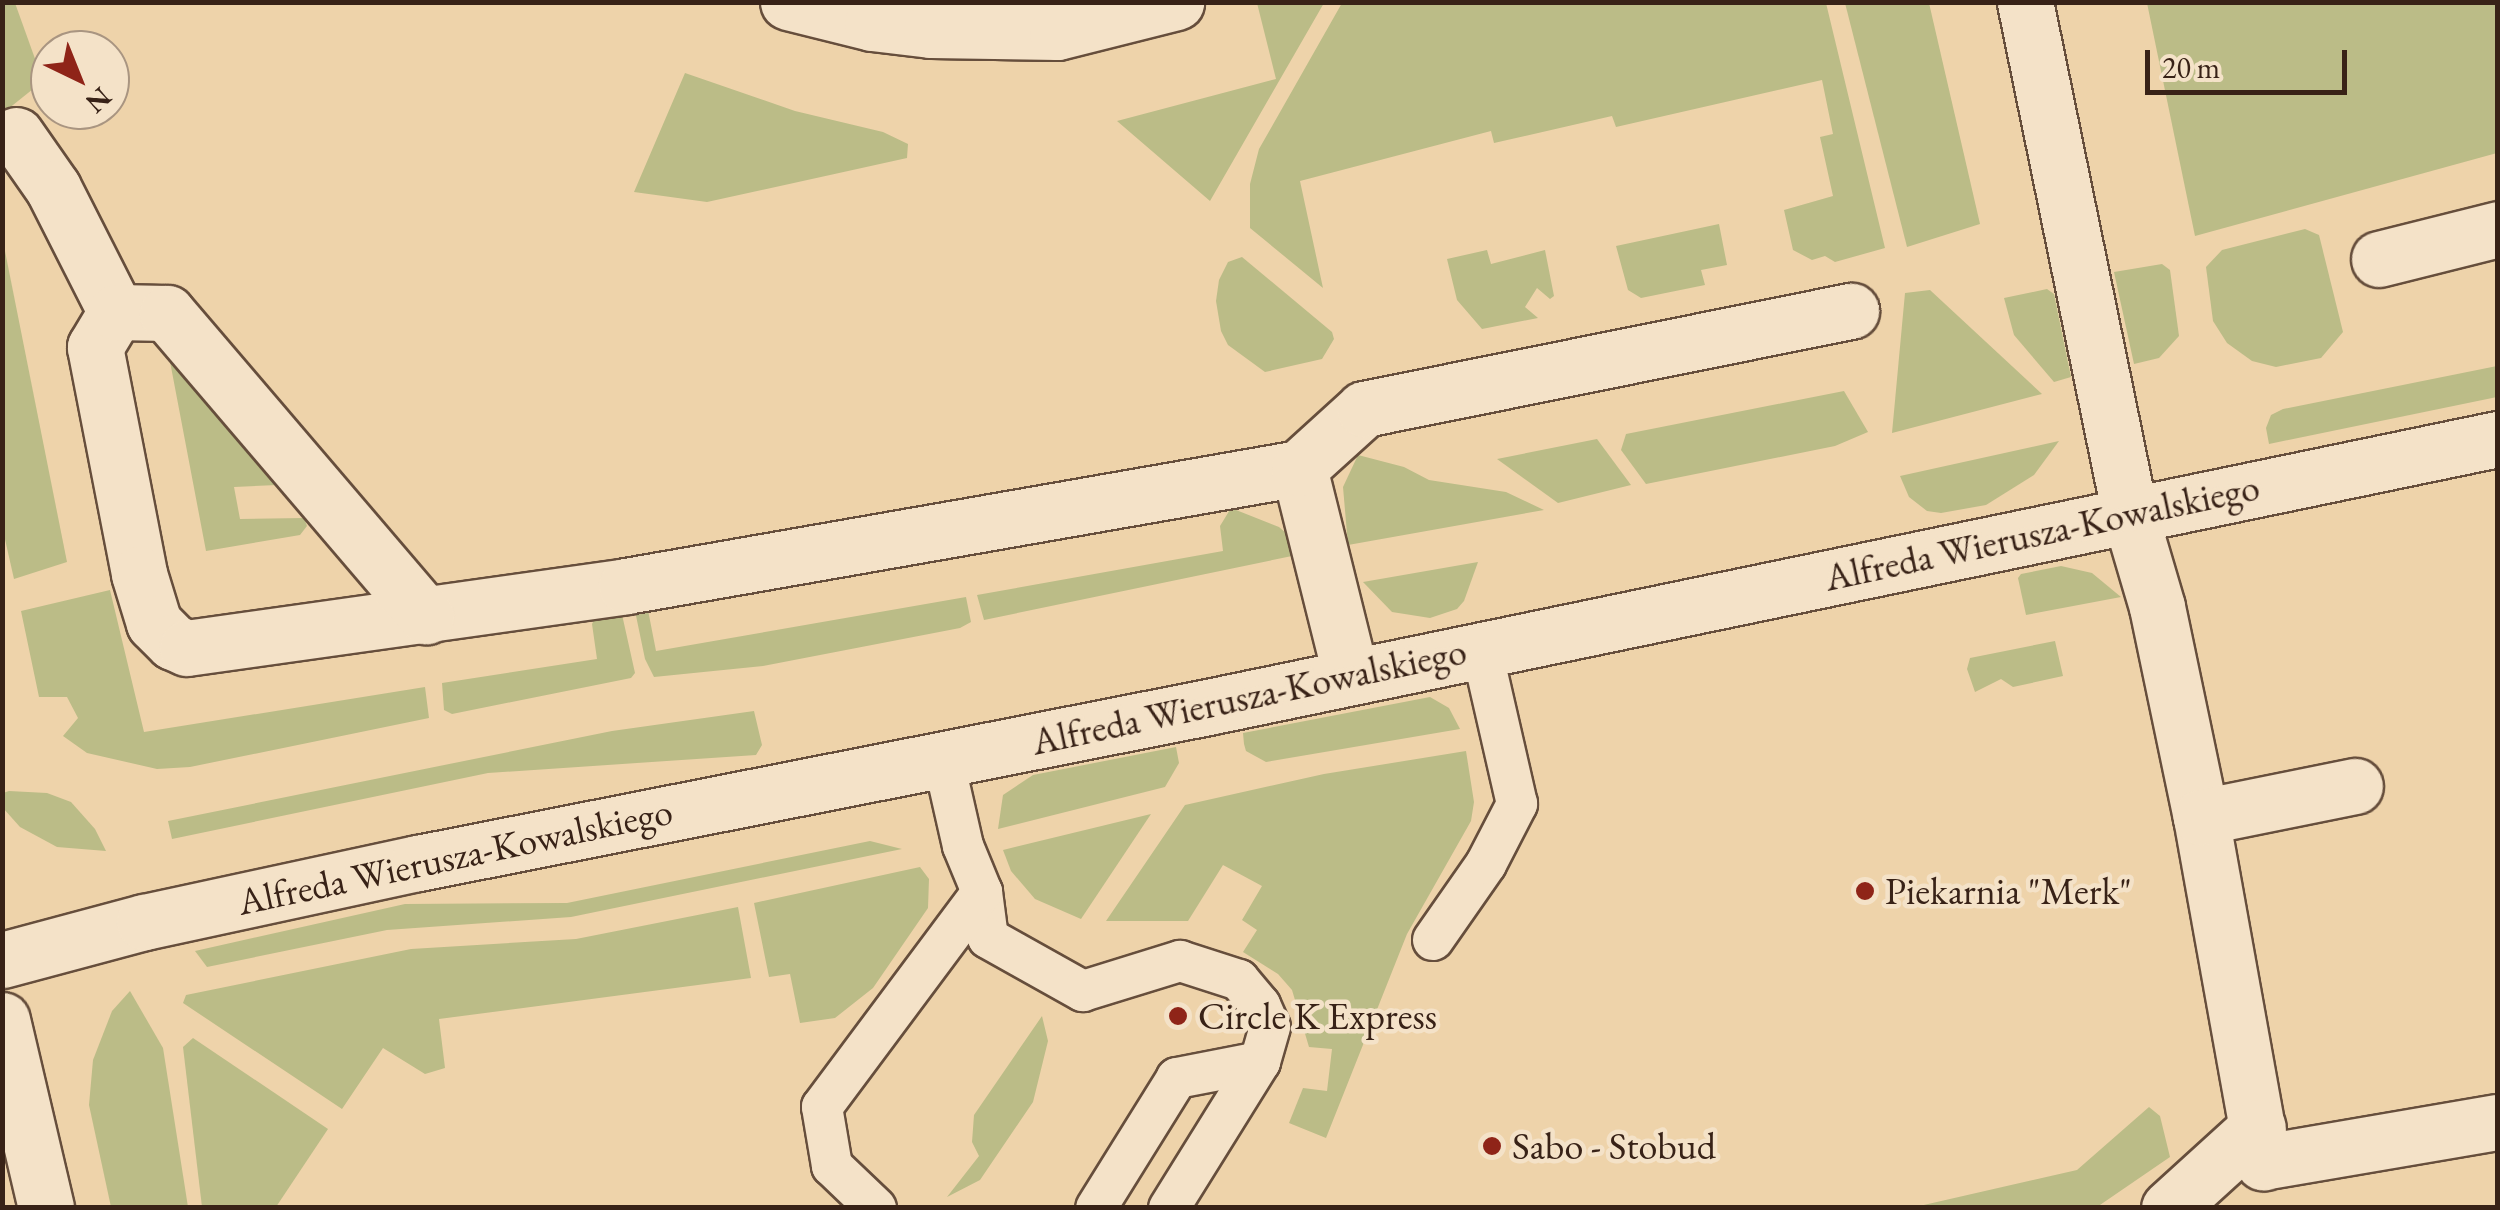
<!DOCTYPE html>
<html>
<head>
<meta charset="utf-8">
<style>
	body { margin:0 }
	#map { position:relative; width:2500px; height:1210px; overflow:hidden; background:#eed3aa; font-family:"EB Garamond",serif }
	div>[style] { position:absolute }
	.green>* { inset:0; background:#bbbc87 }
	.roads { filter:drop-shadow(2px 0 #664e3c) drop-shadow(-2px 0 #664e3c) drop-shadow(0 2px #664e3c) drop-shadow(0 -2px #664e3c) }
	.lane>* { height:40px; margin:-20px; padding:0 20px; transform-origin:20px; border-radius:20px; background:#f4e2c8 }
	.street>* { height:55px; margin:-27.5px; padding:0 27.5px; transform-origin:27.5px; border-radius:27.5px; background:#f4e2c8 }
	.secondary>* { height:55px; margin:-27.5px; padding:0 27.5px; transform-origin:27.5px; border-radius:27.5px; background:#f4e2c8 }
	.dots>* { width:28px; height:28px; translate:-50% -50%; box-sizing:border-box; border:5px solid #f4e2c8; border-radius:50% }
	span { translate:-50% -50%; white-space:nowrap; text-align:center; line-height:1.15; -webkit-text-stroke:9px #f4e2c8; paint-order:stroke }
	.street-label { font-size:38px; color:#382217 }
	.poi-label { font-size:38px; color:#382217 }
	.left { translate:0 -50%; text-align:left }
	.frame { position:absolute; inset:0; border:5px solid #382217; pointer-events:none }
	.north { position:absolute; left:30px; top:30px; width:100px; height:100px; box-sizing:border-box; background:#f4e2c8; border:2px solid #a99581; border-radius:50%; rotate:137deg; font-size:28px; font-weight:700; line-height:40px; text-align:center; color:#382217 }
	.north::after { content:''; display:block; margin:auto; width:35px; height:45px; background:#8f2418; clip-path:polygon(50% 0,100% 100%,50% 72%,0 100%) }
	.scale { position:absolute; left:2145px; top:50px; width:202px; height:45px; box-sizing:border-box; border:5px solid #382217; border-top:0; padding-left:12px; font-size:30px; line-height:35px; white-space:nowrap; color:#382217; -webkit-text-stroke:8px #f4e2c8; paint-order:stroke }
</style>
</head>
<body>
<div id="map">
	<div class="green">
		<div style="clip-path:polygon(3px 3px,15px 3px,43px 81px,3px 113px)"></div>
		<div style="clip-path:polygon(1257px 3px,1324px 3px,1210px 201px,1117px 121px,1276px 79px)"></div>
		<div style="clip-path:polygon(1826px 3px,1885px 248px,1835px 262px,1825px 256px,1812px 260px,1793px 250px,1784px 210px,1833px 196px,1820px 137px,1833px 134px,1822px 80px,1616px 127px,1612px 116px,1494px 143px,1491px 131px,1300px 181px,1323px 288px,1250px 228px,1250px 184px,1259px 149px,1342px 3px)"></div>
		<div style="clip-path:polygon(1845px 3px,1929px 3px,1980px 224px,1907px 247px)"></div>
		<div style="clip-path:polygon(2147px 3px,2497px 3px,2497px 153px,2195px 236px)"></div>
		<div style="clip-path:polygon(685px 73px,795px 111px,883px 132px,908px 144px,907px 158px,707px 202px,634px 192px)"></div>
		<div style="clip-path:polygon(1719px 224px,1727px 265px,1701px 270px,1705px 285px,1641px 298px,1628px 290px,1616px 246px)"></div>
		<div style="clip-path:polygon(2305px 229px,2319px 235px,2321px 243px,2343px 332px,2321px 358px,2276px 367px,2252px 361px,2227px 343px,2213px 321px,2206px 267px,2222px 250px)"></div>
		<div style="clip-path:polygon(2px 236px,67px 562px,14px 579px,2px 526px)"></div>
		<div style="clip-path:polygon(1487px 250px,1491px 264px,1545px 250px,1554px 296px,1550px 299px,1537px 288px,1525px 307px,1538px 318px,1482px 329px,1457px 300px,1447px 259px)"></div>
		<div style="clip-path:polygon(1242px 257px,1332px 332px,1334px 339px,1322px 359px,1265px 372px,1228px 345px,1221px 331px,1216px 301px,1219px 280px,1228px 262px)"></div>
		<div style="clip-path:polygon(2162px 264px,2170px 270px,2179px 336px,2159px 358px,2134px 364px,2114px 272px)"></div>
		<div style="clip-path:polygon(2047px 289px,2054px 294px,2071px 377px,2054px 382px,2014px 335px,2004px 298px)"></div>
		<div style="clip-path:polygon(1930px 290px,2042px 394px,1892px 433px,1905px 293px)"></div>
		<div style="clip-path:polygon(168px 351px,189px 353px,277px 485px,234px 487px,240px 519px,304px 518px,307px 526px,300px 535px,206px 551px)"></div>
		<div style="clip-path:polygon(2497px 366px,2497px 397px,2269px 444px,2266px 428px,2271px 415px,2283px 409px)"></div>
		<div style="clip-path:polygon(1844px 391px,1868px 432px,1835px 446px,1646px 484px,1621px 450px,1626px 434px)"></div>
		<div style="clip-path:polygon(1597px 439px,1631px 485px,1558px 503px,1497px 459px)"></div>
		<div style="clip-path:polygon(2059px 441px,2034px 475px,1986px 505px,1941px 513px,1927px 511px,1909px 497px,1900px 476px)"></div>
		<div style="clip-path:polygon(1358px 455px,1404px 467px,1429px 480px,1506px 492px,1544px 510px,1348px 545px,1343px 487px)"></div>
		<div style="clip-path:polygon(1231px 508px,1279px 527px,1287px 534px,1292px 556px,984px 620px,977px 595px,1223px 551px,1220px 526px)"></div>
		<div style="clip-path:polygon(1478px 562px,1464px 601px,1457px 609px,1430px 618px,1392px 612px,1363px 582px)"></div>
		<div style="clip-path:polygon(2061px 566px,2092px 573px,2121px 597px,2026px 615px,2018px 578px,2021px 574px)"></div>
		<div style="clip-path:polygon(110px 590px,144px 732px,425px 687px,429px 718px,190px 767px,157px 769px,87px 753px,63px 736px,78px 718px,67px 697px,39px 697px,21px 611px)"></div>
		<div style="clip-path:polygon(966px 597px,971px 622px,960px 628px,763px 666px,654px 677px,645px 659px,634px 606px,647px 605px,656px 651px)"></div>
		<div style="clip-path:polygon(621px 610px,635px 673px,631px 678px,452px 714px,444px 710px,442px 683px,597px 659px,592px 624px,597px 614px)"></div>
		<div style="clip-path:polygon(2055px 641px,2063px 676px,2013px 687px,2001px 679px,1975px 692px,1967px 669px,1970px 658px)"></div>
		<div style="clip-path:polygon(1430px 697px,1449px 708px,1460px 729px,1266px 762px,1246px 751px,1244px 744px,1243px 733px)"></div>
		<div style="clip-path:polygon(754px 711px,762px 745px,756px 755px,488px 773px,172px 839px,168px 821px,612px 731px)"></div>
		<div style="clip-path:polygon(1176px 747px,1179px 763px,1165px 787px,998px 829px,1003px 795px,1033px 775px)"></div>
		<div style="clip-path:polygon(1466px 751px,1474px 802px,1471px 821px,1407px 934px,1326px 1138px,1289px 1123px,1303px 1088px,1327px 1091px,1332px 1049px,1309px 1047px,1292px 990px,1278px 974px,1243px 952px,1257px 930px,1242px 920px,1262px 886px,1223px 865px,1188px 921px,1106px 921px,1185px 805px,1324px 774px)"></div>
		<div style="clip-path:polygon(9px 791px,47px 793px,71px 802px,95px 829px,106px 851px,57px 847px,20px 827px,3px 808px,3px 793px)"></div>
		<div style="clip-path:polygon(1151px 814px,1081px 919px,1035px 899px,1011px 871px,1003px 850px)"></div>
		<div style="clip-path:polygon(870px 841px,902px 849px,571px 917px,387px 930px,207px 967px,195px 951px,405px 904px,567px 903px)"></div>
		<div style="clip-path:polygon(920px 867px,929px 879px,928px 908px,873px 988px,835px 1018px,800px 1023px,790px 974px,769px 977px,754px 903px)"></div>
		<div style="clip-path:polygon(738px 907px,751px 978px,439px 1019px,445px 1068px,425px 1074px,383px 1048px,342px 1109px,183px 1003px,186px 995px,411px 949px,576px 939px)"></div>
		<div style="clip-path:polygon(130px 991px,163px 1048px,188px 1207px,111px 1207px,89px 1105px,93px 1060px,112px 1011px)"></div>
		<div style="clip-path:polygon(1042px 1016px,1048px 1041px,1033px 1102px,980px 1180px,947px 1197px,979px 1156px,972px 1142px,974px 1115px)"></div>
		<div style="clip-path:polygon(193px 1038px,328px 1129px,276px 1207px,202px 1207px,183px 1047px)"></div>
		<div style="clip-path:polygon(2149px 1107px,2160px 1116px,2170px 1157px,2097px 1207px,1915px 1207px,2077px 1170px)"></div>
	</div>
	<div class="roads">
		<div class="lane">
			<div style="left:982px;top:892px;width:46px;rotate:82.6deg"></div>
			<div style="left:988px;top:938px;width:109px;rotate:29.2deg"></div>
			<div style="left:1083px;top:991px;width:102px;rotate:-17.2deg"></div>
			<div style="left:1180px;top:961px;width:62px;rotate:17.9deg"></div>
			<div style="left:1239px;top:980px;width:33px;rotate:50deg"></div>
			<div style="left:1260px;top:1005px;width:24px;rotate:66deg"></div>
			<div style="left:1270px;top:1027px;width:36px;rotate:106deg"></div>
			<div style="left:1260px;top:1062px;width:85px;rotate:169.1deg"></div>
			<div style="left:1177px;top:1078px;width:153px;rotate:121.9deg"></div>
			<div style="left:1433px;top:940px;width:93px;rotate:-55.1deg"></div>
			<div style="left:1486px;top:864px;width:68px;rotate:-62.7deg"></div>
			<div style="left:1517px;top:804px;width:161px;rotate:-102.9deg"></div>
			<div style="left:876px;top:1208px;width:61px;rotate:-136.3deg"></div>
			<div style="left:832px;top:1166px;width:60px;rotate:-99.6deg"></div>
			<div style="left:822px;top:1107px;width:268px;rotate:-53.3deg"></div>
			<div style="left:982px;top:892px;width:50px;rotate:-112.4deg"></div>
			<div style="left:963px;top:846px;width:90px;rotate:-102.8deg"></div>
			<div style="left:1169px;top:1208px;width:172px;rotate:-58.1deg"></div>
		</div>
		<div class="street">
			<div style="left:788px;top:2px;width:87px;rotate:14deg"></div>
			<div style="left:872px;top:23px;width:59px;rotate:6.8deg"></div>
			<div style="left:931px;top:30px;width:126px;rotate:0.9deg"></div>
			<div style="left:1057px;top:32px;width:123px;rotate:-14.1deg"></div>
			<div style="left:2025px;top:2px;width:524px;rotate:78.43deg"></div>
			<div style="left:2130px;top:515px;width:96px;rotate:73.6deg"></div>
			<div style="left:2157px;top:607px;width:215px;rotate:78.2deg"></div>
			<div style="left:2201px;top:817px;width:351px;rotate:79.8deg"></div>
			<div style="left:2263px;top:1162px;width:238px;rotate:-9.7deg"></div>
			<div style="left:16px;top:135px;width:65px;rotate:55.1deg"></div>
			<div style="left:53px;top:188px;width:139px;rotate:63.1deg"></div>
			<div style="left:116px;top:312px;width:41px;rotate:121deg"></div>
			<div style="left:95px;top:347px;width:231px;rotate:79deg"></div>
			<div style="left:139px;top:574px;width:51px;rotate:73deg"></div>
			<div style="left:154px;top:623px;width:27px;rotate:45deg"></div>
			<div style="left:173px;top:642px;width:15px;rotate:23deg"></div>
			<div style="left:187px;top:648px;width:443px;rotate:-8deg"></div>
			<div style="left:626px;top:586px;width:683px;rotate:-9.94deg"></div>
			<div style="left:1299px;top:468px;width:214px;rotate:76deg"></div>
			<div style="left:2379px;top:259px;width:123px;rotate:-14.1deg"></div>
			<div style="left:116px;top:312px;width:51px;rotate:1.1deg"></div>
			<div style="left:167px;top:313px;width:399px;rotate:49.5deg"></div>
			<div style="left:1299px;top:468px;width:88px;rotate:-42.2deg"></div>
			<div style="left:1364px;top:409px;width:497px;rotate:-11.4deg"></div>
			<div style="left:2201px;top:817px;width:157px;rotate:-11.4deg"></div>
			<div style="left:2169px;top:1208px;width:120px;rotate:-42.3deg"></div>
		</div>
		<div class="secondary">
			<div style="left:2px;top:960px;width:147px;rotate:-15deg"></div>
			<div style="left:144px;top:922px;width:280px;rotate:-12.2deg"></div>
			<div style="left:418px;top:863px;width:805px;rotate:-11.17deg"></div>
			<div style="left:1208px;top:707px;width:1318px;rotate:-11.74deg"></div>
			<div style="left:2px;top:1020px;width:193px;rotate:76.8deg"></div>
		</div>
	</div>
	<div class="dots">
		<div style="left:1865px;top:891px;background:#8f2418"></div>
		<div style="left:1178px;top:1016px;background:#8f2418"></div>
		<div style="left:1492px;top:1146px;background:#8f2418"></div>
	</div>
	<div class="street-label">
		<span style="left:2042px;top:532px;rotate:-12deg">Alfreda Wierusza-Kowalskiego</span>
		<span style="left:1249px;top:696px;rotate:-12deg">Alfreda Wierusza-Kowalskiego</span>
		<span style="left:455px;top:856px;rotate:-12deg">Alfreda Wierusza-Kowalskiego</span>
	</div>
	<div class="poi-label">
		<span class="left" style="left:1885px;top:891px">Piekarnia "Merk"</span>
		<span class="left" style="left:1198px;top:1016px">Circle K Express</span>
		<span class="left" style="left:1512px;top:1146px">Sabo - Stobud</span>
	</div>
	<div class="frame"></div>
	<div class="north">N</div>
	<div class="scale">20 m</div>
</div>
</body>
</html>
